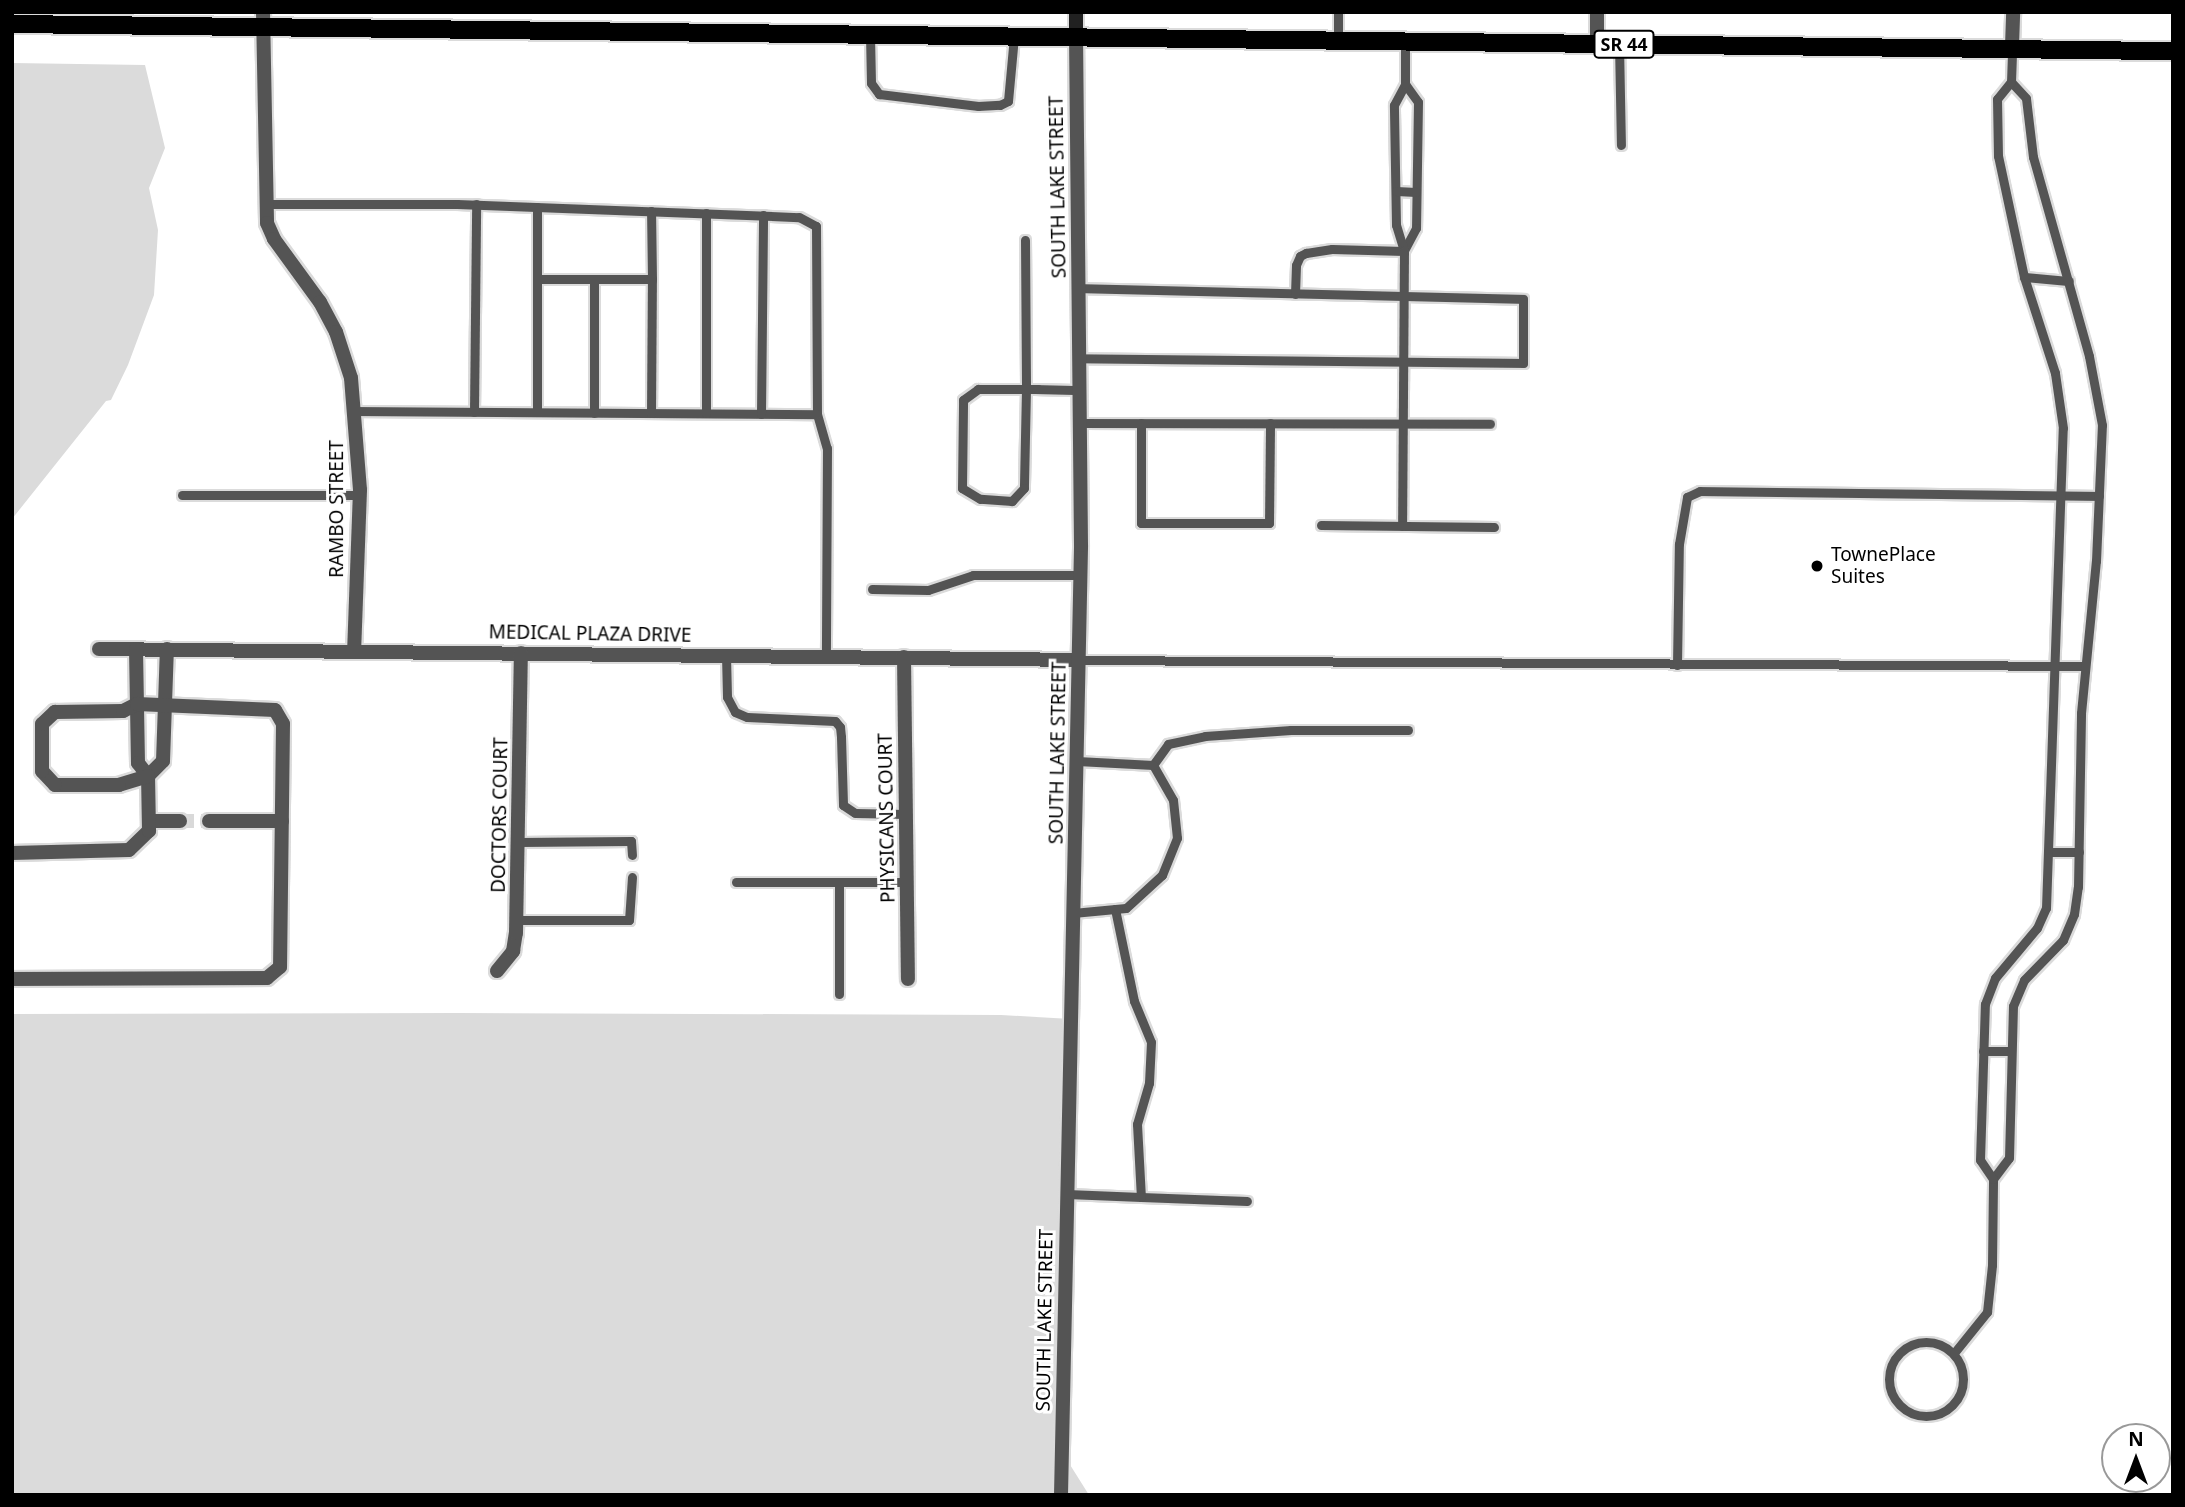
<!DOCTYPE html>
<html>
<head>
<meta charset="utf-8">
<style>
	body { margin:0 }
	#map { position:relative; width:2185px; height:1507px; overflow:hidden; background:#fff; font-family:"Noto Sans",sans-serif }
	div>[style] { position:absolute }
	.green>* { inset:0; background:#dbdbdb }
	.street-tunnel>* { height:14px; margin-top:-7px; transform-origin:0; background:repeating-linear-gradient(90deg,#d9d9d9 0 14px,transparent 0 21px) }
	.roads { filter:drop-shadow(2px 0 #dbdbdb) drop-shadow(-2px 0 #dbdbdb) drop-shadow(0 2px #dbdbdb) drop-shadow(0 -2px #dbdbdb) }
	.lane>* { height:9px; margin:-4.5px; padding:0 4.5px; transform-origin:4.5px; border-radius:4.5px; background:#545454 }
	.lane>.ring { margin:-4.5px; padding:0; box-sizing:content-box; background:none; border:9px solid #545454; border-radius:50% }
	.street>* { height:14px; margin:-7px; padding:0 7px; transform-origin:7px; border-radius:7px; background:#545454 }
	.secondary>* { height:14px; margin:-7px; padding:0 7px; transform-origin:7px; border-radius:7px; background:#212121 }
	.primary>* { height:18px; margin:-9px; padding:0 9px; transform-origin:9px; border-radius:9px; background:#000 }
	.dots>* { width:19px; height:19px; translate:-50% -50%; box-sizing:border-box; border:4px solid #fff; border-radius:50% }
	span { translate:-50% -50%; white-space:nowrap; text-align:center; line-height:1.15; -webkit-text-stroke:6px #fff; paint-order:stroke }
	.shield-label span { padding:2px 5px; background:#fff; border:2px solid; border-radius:5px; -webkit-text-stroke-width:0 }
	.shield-label { font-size:18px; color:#000; font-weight:700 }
	.street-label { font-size:19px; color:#000 }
	.poi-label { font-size:19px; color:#000 }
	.left { translate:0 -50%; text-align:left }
	.frame { position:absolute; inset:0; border:14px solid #000; pointer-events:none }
	.north { position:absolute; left:2101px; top:1423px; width:70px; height:70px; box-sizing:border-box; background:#fff; border:2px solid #999; border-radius:50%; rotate:0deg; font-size:19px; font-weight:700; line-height:28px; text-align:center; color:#000 }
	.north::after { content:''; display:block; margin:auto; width:24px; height:32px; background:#000; clip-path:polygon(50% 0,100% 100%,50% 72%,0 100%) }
</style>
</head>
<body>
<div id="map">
	<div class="green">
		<div style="clip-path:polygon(12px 63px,145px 65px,165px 148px,149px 188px,158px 230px,154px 295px,128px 365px,111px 400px,106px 401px,12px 519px)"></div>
		<div style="clip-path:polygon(458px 1013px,1001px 1015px,1071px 1019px,1062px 1452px,1089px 1495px,12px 1495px,12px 1014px)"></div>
	</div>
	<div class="street-tunnel">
		<div style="left:180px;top:821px;width:29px"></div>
	</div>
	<div class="roads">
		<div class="lane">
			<div style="left:870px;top:35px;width:48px;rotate:88.8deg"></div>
			<div style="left:871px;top:83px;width:14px;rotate:54deg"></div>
			<div style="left:879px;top:94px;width:100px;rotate:6.9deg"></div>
			<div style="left:978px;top:106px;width:22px;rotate:-3deg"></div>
			<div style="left:1000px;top:105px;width:9px;rotate:-27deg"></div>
			<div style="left:1008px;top:101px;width:65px;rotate:-84.7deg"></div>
			<div style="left:1338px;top:40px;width:28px;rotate:-90deg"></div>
			<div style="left:1619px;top:44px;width:101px;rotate:88.9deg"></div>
			<div style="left:1405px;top:84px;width:22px;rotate:54deg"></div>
			<div style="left:1418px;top:102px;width:126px;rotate:90.9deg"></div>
			<div style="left:1416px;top:228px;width:26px;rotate:118deg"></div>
			<div style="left:1404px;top:251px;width:27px;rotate:-107deg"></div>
			<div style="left:1396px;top:225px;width:120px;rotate:-91deg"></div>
			<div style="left:1394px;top:105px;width:24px;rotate:-62deg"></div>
			<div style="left:1405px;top:84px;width:43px;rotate:-90deg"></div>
			<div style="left:1396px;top:191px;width:20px;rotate:3deg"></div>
			<div style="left:265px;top:204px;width:192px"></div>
			<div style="left:457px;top:204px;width:342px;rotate:2.2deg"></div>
			<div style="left:799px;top:217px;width:19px;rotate:28deg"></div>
			<div style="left:816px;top:226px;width:188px;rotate:89.7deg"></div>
			<div style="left:817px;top:414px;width:35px;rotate:74deg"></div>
			<div style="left:827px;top:448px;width:208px;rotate:90.3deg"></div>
			<div style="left:1025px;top:240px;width:149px;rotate:89.6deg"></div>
			<div style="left:1026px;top:389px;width:99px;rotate:91.2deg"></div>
			<div style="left:1024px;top:488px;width:18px;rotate:133deg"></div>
			<div style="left:1012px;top:501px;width:32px;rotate:-176deg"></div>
			<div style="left:980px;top:499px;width:21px;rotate:-149deg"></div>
			<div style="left:962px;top:488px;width:88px;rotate:-89.3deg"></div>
			<div style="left:963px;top:400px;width:19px;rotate:-36deg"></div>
			<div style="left:978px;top:389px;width:60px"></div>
			<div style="left:1038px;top:389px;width:42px;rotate:1.4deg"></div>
			<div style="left:2024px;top:277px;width:45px;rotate:5.1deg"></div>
			<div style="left:537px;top:279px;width:115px"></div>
			<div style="left:652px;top:279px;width:68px;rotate:-90.8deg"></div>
			<div style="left:594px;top:279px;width:134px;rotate:90deg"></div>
			<div style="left:1079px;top:288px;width:444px;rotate:1.4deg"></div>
			<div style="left:1523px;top:299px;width:64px;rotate:90deg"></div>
			<div style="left:1523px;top:363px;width:444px;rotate:-179.4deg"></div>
			<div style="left:1295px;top:294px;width:29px;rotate:-88deg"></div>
			<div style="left:1296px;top:265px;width:10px;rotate:-66deg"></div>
			<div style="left:1300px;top:256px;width:7px;rotate:-27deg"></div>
			<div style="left:1306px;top:253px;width:26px;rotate:-9deg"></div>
			<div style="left:1332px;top:249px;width:72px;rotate:1.6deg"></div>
			<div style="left:1404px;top:251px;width:275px;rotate:90.4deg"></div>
			<div style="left:355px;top:411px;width:462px;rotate:0.4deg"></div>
			<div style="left:474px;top:412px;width:208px;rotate:-89.4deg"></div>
			<div style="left:537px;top:412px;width:205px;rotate:-90deg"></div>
			<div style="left:651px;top:413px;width:134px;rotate:-89.6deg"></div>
			<div style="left:706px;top:413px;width:200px;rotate:-90deg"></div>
			<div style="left:761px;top:414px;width:199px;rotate:-89.4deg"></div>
			<div style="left:1080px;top:423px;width:410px;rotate:0.1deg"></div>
			<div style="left:1141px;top:423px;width:100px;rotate:90deg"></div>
			<div style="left:1141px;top:523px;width:128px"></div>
			<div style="left:1269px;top:523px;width:100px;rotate:-89.4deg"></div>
			<div style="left:182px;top:495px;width:178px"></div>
			<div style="left:1321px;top:525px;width:173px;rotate:0.7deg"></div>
			<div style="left:872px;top:589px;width:56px;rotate:1deg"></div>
			<div style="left:928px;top:590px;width:47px;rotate:-18.4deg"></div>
			<div style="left:973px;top:575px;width:108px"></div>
			<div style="left:726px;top:655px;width:42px;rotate:88.6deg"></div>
			<div style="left:727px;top:697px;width:17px;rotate:62deg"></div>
			<div style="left:735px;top:712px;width:13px;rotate:23deg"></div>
			<div style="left:747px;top:717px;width:88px;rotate:2.6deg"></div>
			<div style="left:835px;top:721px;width:8px;rotate:50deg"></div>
			<div style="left:840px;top:727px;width:10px;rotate:84deg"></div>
			<div style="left:841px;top:737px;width:68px;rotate:88.3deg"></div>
			<div style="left:843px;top:805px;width:14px;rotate:34deg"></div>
			<div style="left:855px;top:813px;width:51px;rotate:1.1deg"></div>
			<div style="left:1079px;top:660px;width:1006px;rotate:0.34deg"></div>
			<div style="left:1677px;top:665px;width:121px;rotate:-89.1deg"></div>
			<div style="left:1679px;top:544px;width:48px;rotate:-80.3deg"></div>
			<div style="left:1687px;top:497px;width:14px;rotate:-25deg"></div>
			<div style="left:1700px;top:491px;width:399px;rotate:0.7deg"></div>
			<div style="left:1153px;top:765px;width:26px;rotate:-54deg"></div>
			<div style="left:1168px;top:744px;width:38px;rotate:-12deg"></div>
			<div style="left:1205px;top:736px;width:86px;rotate:-4deg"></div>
			<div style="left:1291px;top:730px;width:117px"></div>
			<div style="left:519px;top:842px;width:112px;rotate:-0.5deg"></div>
			<div style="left:631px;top:841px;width:14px;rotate:86deg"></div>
			<div style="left:2048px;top:852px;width:31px"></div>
			<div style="left:736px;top:882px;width:171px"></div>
			<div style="left:1115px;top:909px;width:94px;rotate:78.3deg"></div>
			<div style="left:1134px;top:1001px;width:44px;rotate:67.5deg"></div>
			<div style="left:1151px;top:1042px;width:41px;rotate:92.8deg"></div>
			<div style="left:1149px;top:1083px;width:43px;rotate:106.3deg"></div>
			<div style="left:1137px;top:1124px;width:73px;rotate:86.9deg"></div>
			<div style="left:1141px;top:1197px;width:106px;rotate:2.2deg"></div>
			<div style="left:1073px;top:913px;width:53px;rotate:-5.4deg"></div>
			<div style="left:1126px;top:908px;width:49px;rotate:-42.5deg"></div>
			<div style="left:1162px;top:875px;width:40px;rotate:-68deg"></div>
			<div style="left:1177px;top:838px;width:38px;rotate:-96deg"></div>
			<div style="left:1173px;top:800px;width:40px;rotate:-119.7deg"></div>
			<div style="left:1153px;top:765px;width:76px;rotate:-177deg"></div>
			<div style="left:517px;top:920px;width:112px"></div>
			<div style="left:629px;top:920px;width:43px;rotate:-86deg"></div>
			<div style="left:839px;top:994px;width:112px;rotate:-90deg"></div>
			<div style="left:1983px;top:1051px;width:27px"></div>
			<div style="left:1993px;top:1179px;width:26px;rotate:-53deg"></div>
			<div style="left:2009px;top:1158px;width:152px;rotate:-88.5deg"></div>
			<div style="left:2013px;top:1006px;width:28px;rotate:-67deg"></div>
			<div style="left:2024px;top:980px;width:56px;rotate:-45.7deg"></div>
			<div style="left:2063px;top:940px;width:28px;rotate:-67deg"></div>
			<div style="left:2074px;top:914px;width:27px;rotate:-82deg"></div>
			<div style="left:2078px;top:887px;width:174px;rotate:-89deg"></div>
			<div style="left:2081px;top:713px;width:153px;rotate:-84.4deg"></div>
			<div style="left:2096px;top:561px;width:136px;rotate:-87.5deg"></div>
			<div style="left:2102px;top:425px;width:70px;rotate:-100.7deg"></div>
			<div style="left:2089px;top:356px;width:207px;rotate:-105.7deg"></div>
			<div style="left:2033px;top:157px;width:59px;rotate:-96.8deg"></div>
			<div style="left:2026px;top:98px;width:22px;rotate:-133deg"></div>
			<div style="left:1067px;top:1194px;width:74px;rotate:2.3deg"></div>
			<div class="ring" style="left:1889px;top:1342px;width:65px;height:65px"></div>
			<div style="left:1954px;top:1353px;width:53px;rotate:-51.2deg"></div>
			<div style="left:1987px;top:1312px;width:47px;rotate:-83.9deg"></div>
			<div style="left:1992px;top:1265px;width:86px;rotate:-89.3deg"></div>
			<div style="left:1993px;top:1179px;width:23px;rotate:-124deg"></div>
			<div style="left:1980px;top:1160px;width:156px;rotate:-88.2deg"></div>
			<div style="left:1985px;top:1004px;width:28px;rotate:-69deg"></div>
			<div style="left:1995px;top:978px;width:65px;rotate:-50deg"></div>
			<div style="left:2037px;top:928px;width:22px;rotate:-66deg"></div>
			<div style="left:2046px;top:908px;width:480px;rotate:-88deg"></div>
			<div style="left:2063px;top:428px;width:56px;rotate:-98.3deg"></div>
			<div style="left:2055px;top:373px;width:101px;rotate:-107.9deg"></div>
			<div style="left:2024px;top:277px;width:124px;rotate:-102.1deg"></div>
			<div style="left:1998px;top:156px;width:57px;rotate:-91deg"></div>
			<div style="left:1997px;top:99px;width:22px;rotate:-51deg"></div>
			<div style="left:2011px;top:82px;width:34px;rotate:-88deg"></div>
		</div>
		<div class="street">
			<div style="left:263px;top:12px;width:211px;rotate:88.9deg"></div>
			<div style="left:267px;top:223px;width:17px;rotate:66deg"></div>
			<div style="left:274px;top:239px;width:78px;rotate:53.9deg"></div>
			<div style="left:320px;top:302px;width:34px;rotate:62deg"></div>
			<div style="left:336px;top:332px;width:48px;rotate:71.9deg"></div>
			<div style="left:351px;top:378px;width:112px;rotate:85.4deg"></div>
			<div style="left:360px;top:490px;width:161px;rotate:92.1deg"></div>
			<div style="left:1597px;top:43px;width:31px;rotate:-90deg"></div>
			<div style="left:2012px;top:46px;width:34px;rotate:-88deg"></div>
			<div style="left:99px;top:649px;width:980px;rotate:0.64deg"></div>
			<div style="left:136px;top:649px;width:114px;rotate:89deg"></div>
			<div style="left:138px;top:763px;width:16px;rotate:52deg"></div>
			<div style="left:148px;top:776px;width:21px;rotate:-45deg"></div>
			<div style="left:163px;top:761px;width:112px;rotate:-88deg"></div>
			<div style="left:904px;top:657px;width:322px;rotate:89.3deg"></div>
			<div style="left:149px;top:821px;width:31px"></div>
			<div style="left:209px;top:821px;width:73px"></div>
			<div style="left:12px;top:853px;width:117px;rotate:-1.5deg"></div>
			<div style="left:129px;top:850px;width:28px;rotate:-44deg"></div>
			<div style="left:149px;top:831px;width:55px;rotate:-91deg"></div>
			<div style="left:148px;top:776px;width:30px;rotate:163deg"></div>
			<div style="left:119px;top:785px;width:64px;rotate:180deg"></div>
			<div style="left:55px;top:785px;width:19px;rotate:-133deg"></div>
			<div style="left:42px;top:771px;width:47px;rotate:-90deg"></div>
			<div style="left:42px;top:724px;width:18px;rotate:-43deg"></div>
			<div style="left:55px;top:712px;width:68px;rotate:-0.8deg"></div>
			<div style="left:123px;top:711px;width:16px;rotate:-27deg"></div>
			<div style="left:137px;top:704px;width:138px;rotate:2.5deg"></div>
			<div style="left:275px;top:710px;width:16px;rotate:60deg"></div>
			<div style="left:283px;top:724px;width:243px;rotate:90.7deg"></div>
			<div style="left:280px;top:967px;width:17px;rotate:140deg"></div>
			<div style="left:267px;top:978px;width:255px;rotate:179.8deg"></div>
			<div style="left:497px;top:971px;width:26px;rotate:-51deg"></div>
			<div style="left:513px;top:951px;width:18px;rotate:-81deg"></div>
			<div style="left:516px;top:933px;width:280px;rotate:-89deg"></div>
			<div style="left:1061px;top:1495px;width:950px;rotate:-88.79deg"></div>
			<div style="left:1081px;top:545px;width:508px;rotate:-90.56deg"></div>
		</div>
		<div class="secondary">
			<div style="left:1076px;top:37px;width:25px;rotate:-90deg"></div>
		</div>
		<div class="primary">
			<div style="left:12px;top:24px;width:2161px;rotate:0.72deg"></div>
		</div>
	</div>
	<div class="dots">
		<div style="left:1817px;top:566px;background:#000"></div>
	</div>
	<div class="shield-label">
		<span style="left:1624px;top:44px">SR 44</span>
	</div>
	<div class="street-label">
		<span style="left:1058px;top:187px;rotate:-91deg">SOUTH LAKE STREET</span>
		<span style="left:337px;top:509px;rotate:-90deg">RAMBO STREET</span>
		<span style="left:590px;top:634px;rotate:1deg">MEDICAL PLAZA DRIVE</span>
		<span style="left:1058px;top:753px;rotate:-89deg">SOUTH LAKE STREET</span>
		<span style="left:500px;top:815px;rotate:-89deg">DOCTORS COURT</span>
		<span style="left:887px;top:818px;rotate:-91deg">PHYSICANS COURT</span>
		<span style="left:1045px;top:1320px;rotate:-89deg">SOUTH LAKE STREET</span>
	</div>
	<div class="poi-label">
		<span class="left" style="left:1831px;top:566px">TownePlace<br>Suites</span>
	</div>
	<div class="frame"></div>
	<div class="north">N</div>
</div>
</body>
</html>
